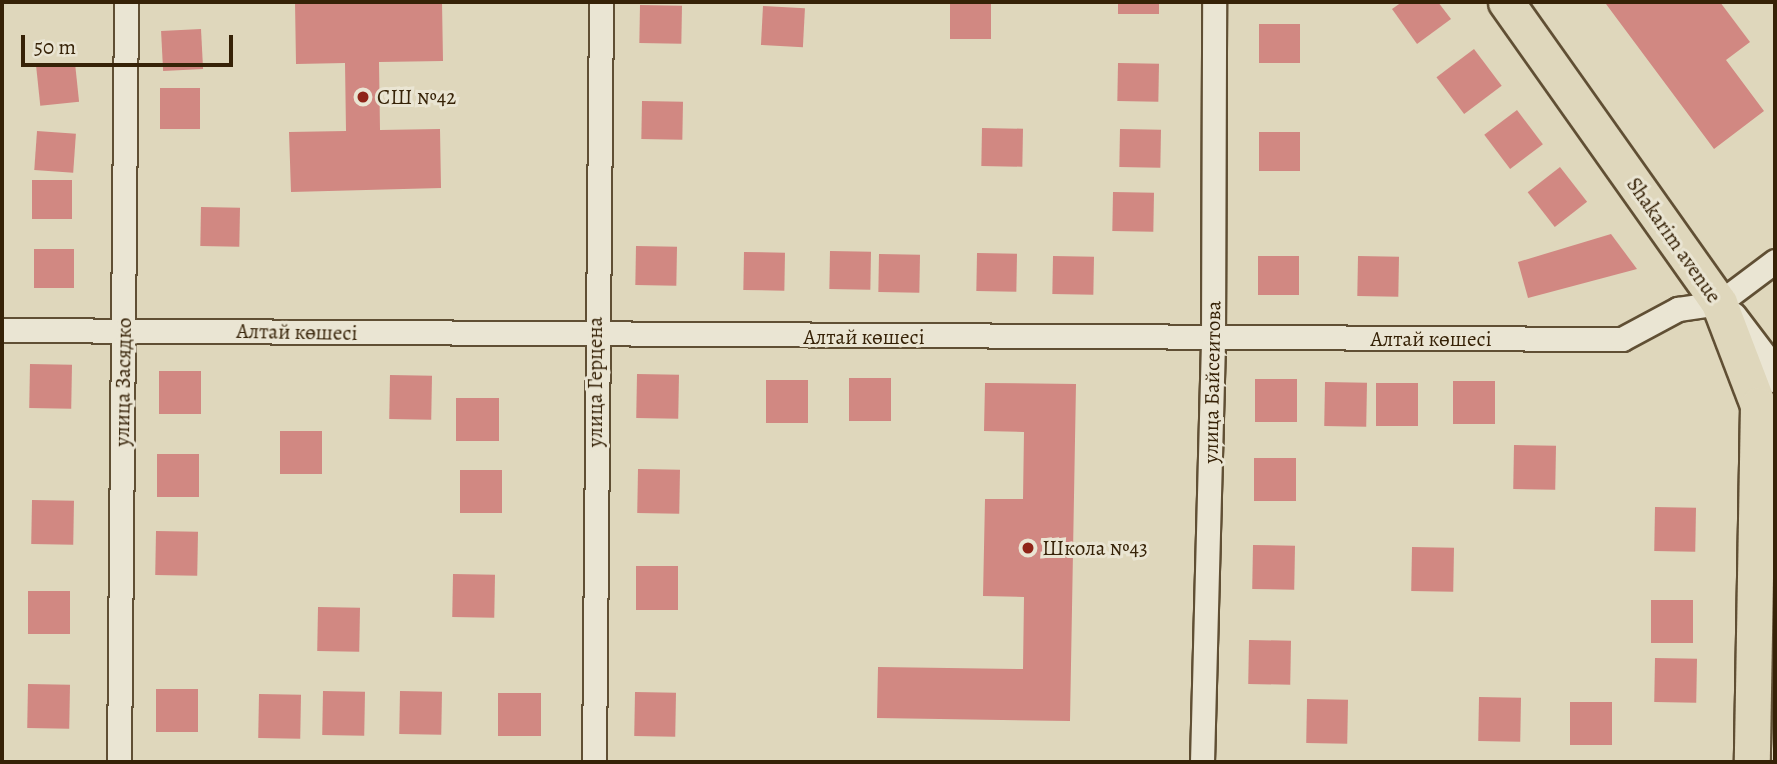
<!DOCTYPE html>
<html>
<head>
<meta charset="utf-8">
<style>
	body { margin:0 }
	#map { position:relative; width:1777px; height:764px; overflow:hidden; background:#dfd7bc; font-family:Alegreya,serif }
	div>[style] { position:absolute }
	.building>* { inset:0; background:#d18882; transform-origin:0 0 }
	.roads { filter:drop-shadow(2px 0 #604f34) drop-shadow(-2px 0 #604f34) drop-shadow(0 2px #604f34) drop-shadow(0 -2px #604f34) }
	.street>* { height:23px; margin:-11.5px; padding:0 11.5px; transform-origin:11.5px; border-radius:11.5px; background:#eae5d3 }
	.secondary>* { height:32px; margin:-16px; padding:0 16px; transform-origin:16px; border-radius:16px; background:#eae5d3 }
	.primary>* { height:35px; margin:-17.5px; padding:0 17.5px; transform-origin:17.5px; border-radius:17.5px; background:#dfd7bc }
	.dots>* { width:19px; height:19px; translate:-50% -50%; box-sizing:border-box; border:4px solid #eae5d3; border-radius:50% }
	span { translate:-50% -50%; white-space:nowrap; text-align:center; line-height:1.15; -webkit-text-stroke:6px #eae5d3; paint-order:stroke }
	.poi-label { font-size:21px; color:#362207 }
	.left { translate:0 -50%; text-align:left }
	.street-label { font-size:21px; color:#362207 }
	.frame { position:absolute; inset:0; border:4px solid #362207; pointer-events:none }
	.scale { position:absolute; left:21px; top:35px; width:212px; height:32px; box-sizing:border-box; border:4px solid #362207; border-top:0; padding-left:9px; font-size:21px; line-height:24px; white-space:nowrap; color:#362207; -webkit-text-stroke:5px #eae5d3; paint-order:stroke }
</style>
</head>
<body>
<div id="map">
	<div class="building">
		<div style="clip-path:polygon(295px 2px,442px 2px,443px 61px,379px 62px,380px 130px,440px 129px,441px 188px,291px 192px,289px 132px,346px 131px,345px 63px,296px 64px)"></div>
		<div style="left:950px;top:2px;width:41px;height:37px"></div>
		<div style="left:1118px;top:2px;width:41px;height:12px"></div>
		<div style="clip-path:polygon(1402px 2px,1438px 2px,1451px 19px,1417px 44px,1392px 9px)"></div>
		<div style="clip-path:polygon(1610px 2px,1720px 2px,1750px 42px,1726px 60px,1764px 111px,1714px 149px,1606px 4px)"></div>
		<div style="left:640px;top:5px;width:42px;height:38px;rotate:1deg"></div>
		<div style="left:763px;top:6px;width:42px;height:39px;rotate:3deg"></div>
		<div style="left:1259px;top:24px;width:41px;height:39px"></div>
		<div style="left:201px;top:29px;width:40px;height:40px;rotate:87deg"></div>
		<div style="left:1474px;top:49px;width:46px;height:47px;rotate:53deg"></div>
		<div style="left:75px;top:63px;width:39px;height:39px;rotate:84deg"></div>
		<div style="left:1118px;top:63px;width:41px;height:38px;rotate:1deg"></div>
		<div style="left:160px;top:88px;width:40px;height:41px"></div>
		<div style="left:642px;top:101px;width:41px;height:38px;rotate:1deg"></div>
		<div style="left:1517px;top:110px;width:43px;height:41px;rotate:53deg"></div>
		<div style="left:982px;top:128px;width:41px;height:38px;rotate:1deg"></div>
		<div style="left:1120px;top:129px;width:41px;height:38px;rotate:1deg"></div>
		<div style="left:37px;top:131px;width:39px;height:39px;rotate:4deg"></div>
		<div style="left:1259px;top:132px;width:41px;height:39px"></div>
		<div style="left:1560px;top:167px;width:44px;height:41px;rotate:52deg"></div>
		<div style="left:32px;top:180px;width:40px;height:39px"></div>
		<div style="left:1113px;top:192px;width:41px;height:39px;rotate:1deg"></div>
		<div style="left:201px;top:207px;width:39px;height:39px;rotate:1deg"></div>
		<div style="clip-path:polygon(1611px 234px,1637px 269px,1528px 298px,1518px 262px)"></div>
		<div style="left:636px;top:246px;width:41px;height:39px;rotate:1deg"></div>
		<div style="left:34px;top:249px;width:40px;height:39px"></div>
		<div style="left:830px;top:251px;width:41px;height:38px;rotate:1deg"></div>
		<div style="left:744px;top:252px;width:41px;height:38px;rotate:1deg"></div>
		<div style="left:977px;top:253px;width:40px;height:38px;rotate:1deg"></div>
		<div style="left:879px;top:254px;width:41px;height:38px;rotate:1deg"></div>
		<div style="left:1053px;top:256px;width:41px;height:38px;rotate:1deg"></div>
		<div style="left:1258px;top:256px;width:41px;height:39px"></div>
		<div style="left:1358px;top:256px;width:41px;height:40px;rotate:1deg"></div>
		<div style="left:30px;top:364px;width:42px;height:44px;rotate:1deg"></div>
		<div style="left:159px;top:371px;width:42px;height:43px"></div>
		<div style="left:637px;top:374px;width:42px;height:44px;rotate:1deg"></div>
		<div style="left:390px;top:375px;width:42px;height:44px;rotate:1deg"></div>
		<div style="left:849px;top:378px;width:42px;height:43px"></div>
		<div style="left:1255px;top:379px;width:42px;height:43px"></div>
		<div style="left:766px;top:380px;width:42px;height:43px"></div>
		<div style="left:1453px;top:381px;width:42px;height:43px"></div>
		<div style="left:1325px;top:382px;width:42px;height:44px;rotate:1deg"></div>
		<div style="clip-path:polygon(985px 383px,1076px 384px,1070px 721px,877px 718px,878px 667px,1023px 669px,1024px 597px,983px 596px,985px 499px,1023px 499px,1024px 432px,984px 431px)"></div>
		<div style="left:1376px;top:383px;width:42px;height:43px"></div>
		<div style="left:456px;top:398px;width:43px;height:43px"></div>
		<div style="left:280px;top:431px;width:42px;height:43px"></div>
		<div style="left:1514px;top:445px;width:42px;height:44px;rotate:1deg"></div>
		<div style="left:157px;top:454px;width:42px;height:43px"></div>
		<div style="left:1254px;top:458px;width:42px;height:43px"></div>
		<div style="left:638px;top:469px;width:42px;height:44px;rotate:1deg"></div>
		<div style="left:460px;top:470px;width:42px;height:43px"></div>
		<div style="left:32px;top:500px;width:42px;height:44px;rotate:1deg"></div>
		<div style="left:1655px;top:507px;width:41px;height:44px;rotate:1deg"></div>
		<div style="left:156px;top:531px;width:42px;height:44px;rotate:1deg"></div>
		<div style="left:1253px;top:545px;width:42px;height:44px;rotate:1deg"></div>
		<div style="left:1412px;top:547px;width:42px;height:44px;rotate:1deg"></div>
		<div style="left:636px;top:566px;width:42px;height:44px"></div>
		<div style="left:453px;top:574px;width:42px;height:43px;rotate:1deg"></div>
		<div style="left:28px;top:591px;width:42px;height:43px"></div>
		<div style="left:1651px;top:600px;width:42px;height:43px"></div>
		<div style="left:318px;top:607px;width:42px;height:44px;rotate:1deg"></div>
		<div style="left:1249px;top:640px;width:42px;height:44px;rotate:1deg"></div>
		<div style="left:1655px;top:658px;width:42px;height:44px;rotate:1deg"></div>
		<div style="left:28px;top:684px;width:42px;height:44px;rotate:1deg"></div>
		<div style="left:156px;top:689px;width:42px;height:43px"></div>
		<div style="left:323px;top:691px;width:42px;height:44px;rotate:1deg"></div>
		<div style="left:400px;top:691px;width:42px;height:43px;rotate:1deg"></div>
		<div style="left:635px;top:692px;width:41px;height:44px;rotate:1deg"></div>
		<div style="left:498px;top:693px;width:43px;height:43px"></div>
		<div style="left:259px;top:694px;width:42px;height:44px;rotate:1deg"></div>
		<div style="left:1479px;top:697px;width:42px;height:44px;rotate:1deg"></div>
		<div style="left:1307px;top:699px;width:41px;height:44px;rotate:1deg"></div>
		<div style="left:1570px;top:702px;width:42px;height:43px"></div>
	</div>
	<div class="roads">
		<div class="street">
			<div style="left:2px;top:330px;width:1620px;rotate:0.32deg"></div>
			<div style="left:1622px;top:339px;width:64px;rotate:-28.2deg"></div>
			<div style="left:1678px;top:309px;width:41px;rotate:-8.3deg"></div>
			<div style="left:1719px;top:303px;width:70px;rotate:-36.9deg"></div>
			<div style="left:119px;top:762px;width:760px;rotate:-89.47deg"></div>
			<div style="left:594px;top:762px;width:760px;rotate:-89.47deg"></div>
			<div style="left:1202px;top:762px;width:423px;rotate:-88.5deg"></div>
			<div style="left:1213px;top:339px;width:337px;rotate:-89.8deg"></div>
		</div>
		<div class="secondary">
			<div style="left:1731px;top:318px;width:73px;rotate:52.8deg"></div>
		</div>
		<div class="primary">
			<div style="left:1506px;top:2px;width:369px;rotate:54.7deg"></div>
			<div style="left:1719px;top:303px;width:109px;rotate:69.1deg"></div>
			<div style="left:1758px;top:405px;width:357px;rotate:91deg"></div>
		</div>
	</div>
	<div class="dots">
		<div style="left:363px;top:97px;background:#8f2418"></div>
		<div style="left:1028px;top:548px;background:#8f2418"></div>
	</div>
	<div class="poi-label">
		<span class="left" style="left:377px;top:97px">СШ №42</span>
		<span class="left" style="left:1042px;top:548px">Школа №43</span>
	</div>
	<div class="street-label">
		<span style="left:1674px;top:240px;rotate:55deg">Shakarim avenue</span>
		<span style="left:297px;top:332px;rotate:1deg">Алтай көшесі</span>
		<span style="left:864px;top:337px">Алтай көшесі</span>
		<span style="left:1431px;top:339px">Алтай көшесі</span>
		<span style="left:123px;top:382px;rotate:-89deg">улица Засядко</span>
		<span style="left:595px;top:382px;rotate:-90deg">улица Герцена</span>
		<span style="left:1212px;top:382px;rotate:-89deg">улица Байсеитова</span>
	</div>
	<div class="frame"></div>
	<div class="scale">50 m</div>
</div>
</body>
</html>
